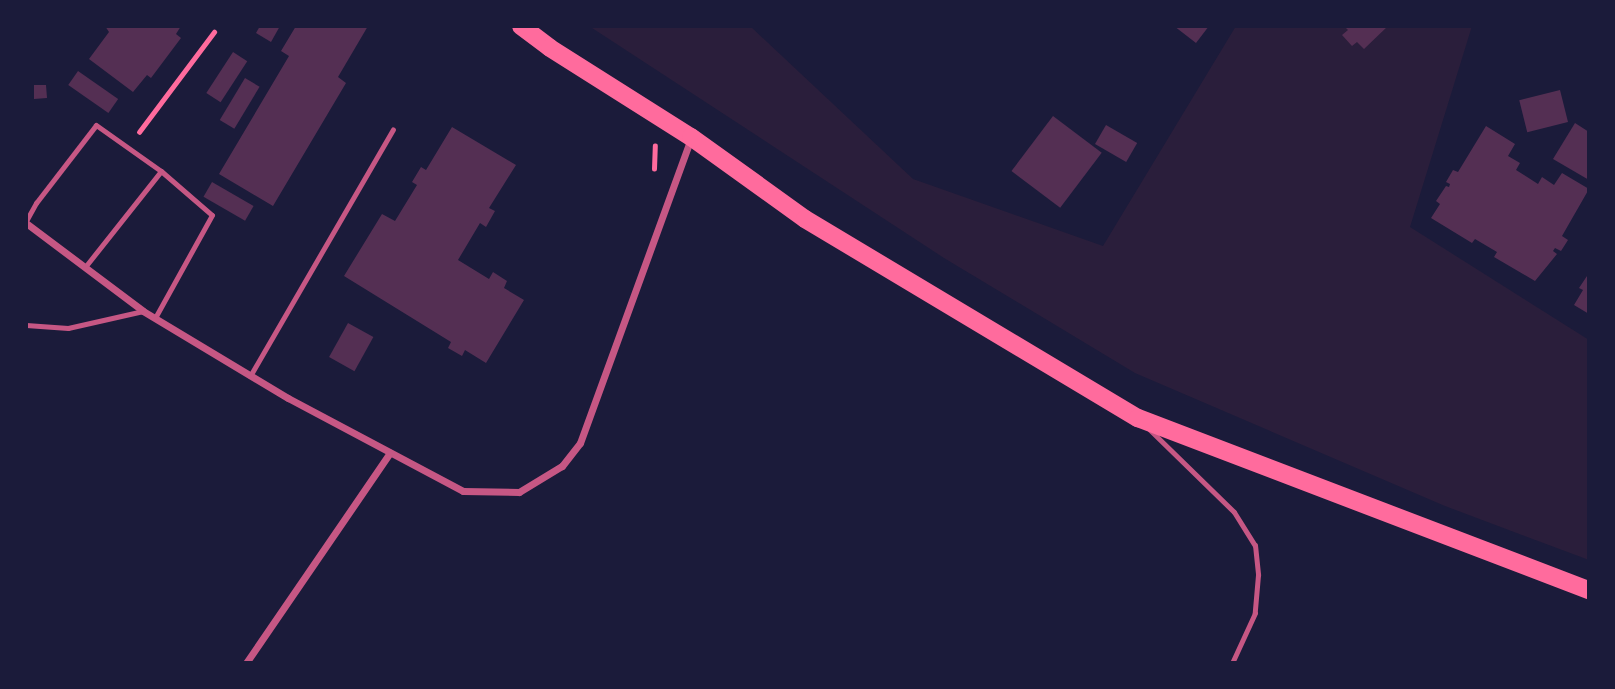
<!DOCTYPE html>
<html>
<head>
<meta charset="utf-8">
<style>
	body { margin:0 }
	#map { position:relative; width:1615px; height:689px; overflow:hidden; background:#1b1b3a; font-family:"Public Sans",sans-serif }
	div>[style] { position:absolute }
	.green>* { inset:0; background:#2a1e3b }
	.building>* { inset:0; background:#542f53; transform-origin:0 0 }
	.path>* { height:4.5px; margin:-2.25px; padding:0 2.25px; transform-origin:2.25px; border-radius:2.25px; background:#ff6b9d }
	.service>* { height:5px; margin:-2.5px; padding:0 2.5px; transform-origin:2.5px; border-radius:2.5px; background:#c65784 }
	.minor>* { height:7px; margin:-3.5px; padding:0 3.5px; transform-origin:3.5px; border-radius:3.5px; background:#c65784 }
	.primary>* { height:18px; margin:-9px; padding:0 9px; transform-origin:9px; border-radius:9px; background:#ff6b9d }
	span { translate:-50% -50%; white-space:nowrap; text-align:center; line-height:1.15; -webkit-text-stroke:5px #1b1b3a; paint-order:stroke }
	.frame { position:absolute; inset:0; border:28px solid #1b1b3a; pointer-events:none }
</style>
</head>
<body>
<div id="map">
	<div class="green">
		<div style="clip-path:polygon(589px 26px,750px 26px,913px 179px,1103px 246px,1236px 26px,1472px 26px,1410px 227px,1589px 340px,1589px 560px,1445px 506px,1135px 373px,944px 258px)"></div>
	</div>
	<div class="building">
		<div style="clip-path:polygon(105px 26px,181px 26px,176px 34px,181px 38px,151px 78px,147px 75px,133px 92px,89px 59px,109px 32px)"></div>
		<div style="clip-path:polygon(260px 26px,280px 26px,271px 42px,256px 33px)"></div>
		<div style="clip-path:polygon(296px 26px,368px 26px,338px 77px,346px 83px,273px 206px,219px 174px,289px 56px,281px 51px)"></div>
		<div style="clip-path:polygon(1174px 26px,1209px 26px,1196px 43px)"></div>
		<div style="clip-path:polygon(1344px 26px,1388px 26px,1364px 49px,1357px 42px,1352px 46px,1342px 35px,1348px 30px)"></div>
		<div style="left:233px;top:52px;width:17px;height:49px;rotate:33deg"></div>
		<div style="left:78px;top:71px;width:49px;height:17px;rotate:35deg"></div>
		<div style="left:245px;top:78px;width:17px;height:49px;rotate:31deg"></div>
		<div style="clip-path:polygon(34px 85px,46px 85px,47px 98px,34px 99px)"></div>
		<div style="left:1560px;top:90px;width:33px;height:42px;rotate:76deg"></div>
		<div style="left:1053px;top:116px;width:61px;height:69px;rotate:37deg"></div>
		<div style="clip-path:polygon(1575px 123px,1589px 132px,1589px 180px,1553px 159px)"></div>
		<div style="left:1106px;top:125px;width:36px;height:22px;rotate:30deg"></div>
		<div style="clip-path:polygon(1486px 126px,1515px 144px,1508px 156px,1520px 163px,1516px 170px,1538px 184px,1542px 177px,1554px 185px,1562px 173px,1589px 189px,1562px 236px,1568px 240px,1561px 251px,1555px 248px,1553px 251px,1557px 254px,1535px 281px,1494px 257px,1497px 252px,1475px 239px,1472px 243px,1431px 218px,1440px 204px,1436px 201px,1446px 186px,1449px 187px,1450px 184px,1446px 182px,1453px 170px,1458px 172px)"></div>
		<div style="clip-path:polygon(452px 127px,516px 165px,489px 208px,495px 211px,486px 227px,480px 223px,458px 260px,489px 279px,493px 272px,507px 281px,504px 288px,524px 300px,486px 363px,465px 350px,462px 356px,448px 348px,451px 342px,344px 276px,382px 214px,395px 221px,417px 185px,412px 182px,421px 167px,426px 170px)"></div>
		<div style="left:212px;top:182px;width:48px;height:17px;rotate:30deg"></div>
		<div style="clip-path:polygon(1589px 273px,1589px 314px,1574px 305px,1583px 290px,1579px 288px)"></div>
		<div style="left:348px;top:323px;width:29px;height:39px;rotate:29deg"></div>
	</div>
	<div class="path">
		<div style="left:139px;top:132px;width:125px;rotate:-53.1deg"></div>
		<div style="left:654px;top:169px;width:23px;rotate:-88deg"></div>
	</div>
	<div class="service">
		<div style="left:26px;top:221px;width:21px;rotate:-61deg"></div>
		<div style="left:36px;top:203px;width:98px;rotate:-52.4deg"></div>
		<div style="left:96px;top:125px;width:80px;rotate:35.3deg"></div>
		<div style="left:161px;top:171px;width:67px;rotate:40.8deg"></div>
		<div style="left:212px;top:215px;width:118px;rotate:119deg"></div>
		<div style="left:85px;top:267px;width:122px;rotate:-51.6deg"></div>
		<div style="left:26px;top:325px;width:42px;rotate:4.1deg"></div>
		<div style="left:68px;top:328px;width:77px;rotate:-12.8deg"></div>
		<div style="left:250px;top:376px;width:285px;rotate:-59.9deg"></div>
		<div style="left:1150px;top:430px;width:117px;rotate:44.3deg"></div>
		<div style="left:1234px;top:512px;width:39px;rotate:58deg"></div>
		<div style="left:1255px;top:545px;width:30px;rotate:84deg"></div>
		<div style="left:1258px;top:575px;width:38px;rotate:95deg"></div>
		<div style="left:1255px;top:613px;width:55px;rotate:114.7deg"></div>
	</div>
	<div class="minor">
		<div style="left:26px;top:223px;width:146px;rotate:36.9deg"></div>
		<div style="left:143px;top:311px;width:169px;rotate:31deg"></div>
		<div style="left:288px;top:398px;width:198px;rotate:28deg"></div>
		<div style="left:463px;top:491px;width:56px;rotate:1deg"></div>
		<div style="left:519px;top:492px;width:50px;rotate:-31.2deg"></div>
		<div style="left:562px;top:466px;width:29px;rotate:-52deg"></div>
		<div style="left:580px;top:443px;width:325px;rotate:-70deg"></div>
		<div style="left:246px;top:663px;width:255px;rotate:-55.6deg"></div>
	</div>
	<div class="primary">
		<div style="left:521px;top:26px;width:36px;rotate:37deg"></div>
		<div style="left:550px;top:48px;width:167px;rotate:32.3deg"></div>
		<div style="left:691px;top:137px;width:140px;rotate:35.7deg"></div>
		<div style="left:805px;top:219px;width:388px;rotate:30.9deg"></div>
		<div style="left:1138px;top:418px;width:483px;rotate:20.9deg"></div>
	</div>
	<div class="frame"></div>
</div>
</body>
</html>
